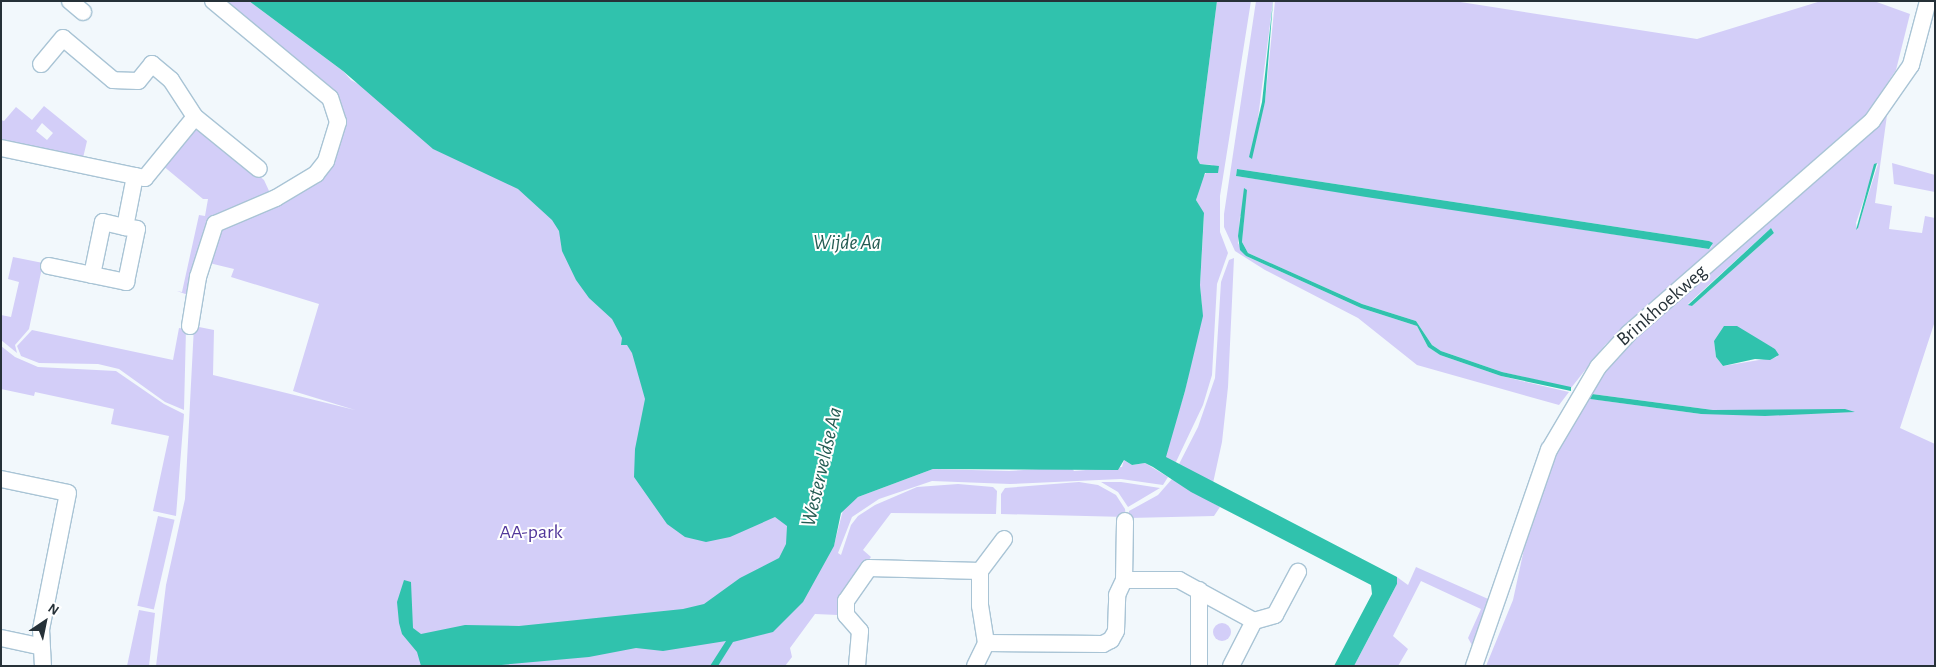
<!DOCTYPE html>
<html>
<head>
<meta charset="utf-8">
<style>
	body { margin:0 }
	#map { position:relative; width:1936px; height:667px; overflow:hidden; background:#f2f8fc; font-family:"Alegreya Sans",sans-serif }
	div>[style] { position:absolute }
	.green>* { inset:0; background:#d3cef8; transform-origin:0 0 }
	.round { border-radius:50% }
	.water>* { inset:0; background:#30c2ad }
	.roads { filter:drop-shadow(1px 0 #a9c4d5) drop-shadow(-1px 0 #a9c4d5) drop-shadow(0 1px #a9c4d5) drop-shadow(0 -1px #a9c4d5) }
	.minor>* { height:16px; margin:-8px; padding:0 8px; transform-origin:8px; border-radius:8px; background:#fff }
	span { translate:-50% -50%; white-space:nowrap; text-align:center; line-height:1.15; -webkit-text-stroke:4px #fff; paint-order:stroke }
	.street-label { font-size:20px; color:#263138 }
	.park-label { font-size:20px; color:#52379a }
	.water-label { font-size:21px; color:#245c53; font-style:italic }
	.frame { position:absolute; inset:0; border:2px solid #263138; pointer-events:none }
	.north { position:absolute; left:20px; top:597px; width:50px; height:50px; -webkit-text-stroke:4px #fff; paint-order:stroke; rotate:34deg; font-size:14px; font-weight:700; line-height:20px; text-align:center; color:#263138 }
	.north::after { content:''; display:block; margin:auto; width:18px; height:22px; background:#263138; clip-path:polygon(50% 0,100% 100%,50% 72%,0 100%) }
</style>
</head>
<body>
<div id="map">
	<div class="green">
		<div style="clip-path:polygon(219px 1px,249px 1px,343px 71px,351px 80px,545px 190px,773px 515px,830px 544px,834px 545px,843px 510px,858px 497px,933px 469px,1009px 471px,1071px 467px,1074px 471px,1122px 467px,1124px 460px,1132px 465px,1145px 463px,1168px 477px,1163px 485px,1121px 479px,1010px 484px,932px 481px,879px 499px,852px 517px,838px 553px,841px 555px,851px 525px,858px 516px,875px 505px,917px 487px,958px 484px,993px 487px,997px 491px,996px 514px,891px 513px,863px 550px,871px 557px,840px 600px,838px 615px,815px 614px,790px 648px,792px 657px,785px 666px,156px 666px,166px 585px,185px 499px,194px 326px,214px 330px,213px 375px,355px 410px,293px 391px,319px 304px,231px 277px,234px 269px,205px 262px,218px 227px,317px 179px,342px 116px)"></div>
		<div style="clip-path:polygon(1217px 1px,1251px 1px,1220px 196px,1220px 232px,1228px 253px,1217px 284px,1212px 375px,1203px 405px,1175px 464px,1166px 458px,1166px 452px,1185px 391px,1202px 308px,1200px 285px,1204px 215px,1196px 200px,1202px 178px,1213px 165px,1200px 164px,1197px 158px)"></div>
		<div style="clip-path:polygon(evenodd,1256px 1px,1273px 1px,1257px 126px,1265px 102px,1275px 1px,1454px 1px,1697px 39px,1821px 1px,1874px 1px,1910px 14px,1896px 70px,1866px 115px,1605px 345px,1571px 388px,1502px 372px,1441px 351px,1432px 345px,1416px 321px,1362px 304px,1248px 253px,1242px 242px,1244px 217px,1240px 216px,1238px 243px,1246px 256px,1361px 308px,1417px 326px,1428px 347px,1440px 355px,1501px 376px,1569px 392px,1559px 405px,1417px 365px,1358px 318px,1265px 270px,1235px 251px,1224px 227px,1224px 214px,1256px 1px,1237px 169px,1709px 241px,1712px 246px,1709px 249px,1236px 176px,1237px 169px)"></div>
		<div style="clip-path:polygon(evenodd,44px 106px,87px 141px,83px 158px,1px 142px,1px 120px,4px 121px,16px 107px,32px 120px,44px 106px,42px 123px,53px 133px,47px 140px,36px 131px,42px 123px)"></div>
		<div style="clip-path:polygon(evenodd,1887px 115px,1875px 203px,1892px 206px,1889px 229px,1922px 233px,1925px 216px,1935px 218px,1935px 321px,1900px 428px,1935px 444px,1935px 666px,1486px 666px,1513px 600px,1532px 512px,1567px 425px,1616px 351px,1887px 115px,1876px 163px,1878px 164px,1857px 230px,1856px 223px,1876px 163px,1887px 115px,1771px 228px,1774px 233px,1692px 306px,1688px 304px,1771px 228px,1887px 115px,1732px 326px,1775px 349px,1777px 357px,1723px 366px,1716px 357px,1714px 341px,1732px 326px,1887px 115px,1592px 394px,1713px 410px,1854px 413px,1701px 414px,1591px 399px,1592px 394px)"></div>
		<div style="clip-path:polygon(196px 128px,204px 130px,264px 180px,270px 193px,219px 214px,188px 295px,177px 291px,182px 292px,199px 215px,205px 216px,208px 199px,203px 199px,162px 165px)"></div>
		<div style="clip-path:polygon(1892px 163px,1935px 175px,1935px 192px,1894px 184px)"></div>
		<div style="clip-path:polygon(13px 257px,43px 263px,29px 329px,15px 345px,17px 353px,1px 340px,1px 315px,11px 317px,19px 282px,8px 279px)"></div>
		<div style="clip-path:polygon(1234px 258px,1228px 387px,1222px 442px,1213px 483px,1178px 466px,1198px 427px,1215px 378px,1221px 282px,1229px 260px)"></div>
		<div style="clip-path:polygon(179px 328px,186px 329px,184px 410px,165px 402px,119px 369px,98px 364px,39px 363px,21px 356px,17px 346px,32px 330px,173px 360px)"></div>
		<div style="clip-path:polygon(1px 346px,15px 357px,38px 367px,116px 371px,164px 404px,184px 414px,176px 516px,153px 511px,169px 436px,111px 424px,114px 409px,35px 392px,34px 396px,1px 389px)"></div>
		<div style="clip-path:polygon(1172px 479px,1220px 507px,1214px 516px,1129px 518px,1129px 511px,1158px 495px)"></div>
		<div style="clip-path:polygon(1079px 482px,1098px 485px,1116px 495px,1125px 509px,1126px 517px,1001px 514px,1001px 494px,1005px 488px)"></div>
		<div style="clip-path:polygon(1101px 482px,1121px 482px,1160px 488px,1128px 507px,1118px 492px)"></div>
		<div style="left:158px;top:516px;width:17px;height:92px;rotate:13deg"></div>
		<div style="clip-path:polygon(1416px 567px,1495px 602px,1473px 647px,1468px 638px,1481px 609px,1421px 581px,1393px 636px,1408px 649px,1398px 666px,1354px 666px,1397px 584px,1397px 577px,1408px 585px)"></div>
		<div style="clip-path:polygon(139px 610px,155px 613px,149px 666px,127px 666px)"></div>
		<div class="round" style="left:1213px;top:623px;width:18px;height:18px"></div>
	</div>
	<div class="water">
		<div style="clip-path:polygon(249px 1px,1217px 1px,1197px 158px,1200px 164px,1219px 166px,1218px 173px,1205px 173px,1196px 200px,1204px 213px,1200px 285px,1203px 316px,1185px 391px,1166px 457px,1397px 577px,1397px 584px,1354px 666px,1334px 666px,1372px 594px,1371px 585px,1191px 492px,1153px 467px,1145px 463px,1132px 465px,1124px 460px,1118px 470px,933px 469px,858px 497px,841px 513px,834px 546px,803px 602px,773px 632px,733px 642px,718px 666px,710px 666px,726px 641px,663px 651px,636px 648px,589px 657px,490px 666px,421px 666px,417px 652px,402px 634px,399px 623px,397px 602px,404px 580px,411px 582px,413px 628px,421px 634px,465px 625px,519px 626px,683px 609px,704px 604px,740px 578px,779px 558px,786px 544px,787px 526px,775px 517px,730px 537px,706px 542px,685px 537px,667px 524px,634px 477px,635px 449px,645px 399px,632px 353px,627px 345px,621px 345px,622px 338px,612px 319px,589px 298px,576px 280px,562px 251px,559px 231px,552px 220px,518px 189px,433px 149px,343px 71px)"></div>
		<div style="clip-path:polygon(1273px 1px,1265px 102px,1252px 159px,1249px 157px,1262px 102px)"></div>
		<div style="clip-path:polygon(1877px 163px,1858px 228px,1856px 230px,1874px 164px)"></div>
		<div style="clip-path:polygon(1237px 169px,1709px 241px,1713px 243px,1709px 249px,1366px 197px,1236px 176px)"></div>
		<div style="clip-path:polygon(1244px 188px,1247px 190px,1242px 242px,1248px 253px,1362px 304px,1416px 321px,1432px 345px,1441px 351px,1502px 372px,1571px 387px,1571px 391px,1501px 376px,1440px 355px,1428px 347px,1417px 326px,1361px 308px,1246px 256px,1240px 250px,1238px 236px)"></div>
		<div style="clip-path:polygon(1771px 228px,1774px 233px,1692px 306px,1688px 305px)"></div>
		<div style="clip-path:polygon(1724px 326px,1737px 326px,1775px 349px,1779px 355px,1770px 360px,1755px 359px,1723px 366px,1716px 357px,1714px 341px)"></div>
		<div style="clip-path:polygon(1592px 394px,1713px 410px,1845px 409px,1855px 412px,1765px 416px,1701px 414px,1590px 399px)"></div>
	</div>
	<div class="roads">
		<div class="minor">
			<div style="left:70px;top:1px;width:17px;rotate:40deg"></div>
			<div style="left:195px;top:117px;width:82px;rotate:39.1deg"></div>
			<div style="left:1px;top:148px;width:147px;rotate:11.8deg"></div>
			<div style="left:145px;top:178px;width:79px;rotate:-50.7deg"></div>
			<div style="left:195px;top:117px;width:44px;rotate:-123deg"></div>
			<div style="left:171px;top:80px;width:25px;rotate:-140deg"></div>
			<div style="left:152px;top:64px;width:22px;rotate:129deg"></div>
			<div style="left:138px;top:81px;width:25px;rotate:-178deg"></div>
			<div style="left:113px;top:80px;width:65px;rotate:-140deg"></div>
			<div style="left:63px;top:38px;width:34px;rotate:130deg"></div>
			<div style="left:49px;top:266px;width:79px;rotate:11.7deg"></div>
			<div style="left:126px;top:282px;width:54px;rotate:-78.3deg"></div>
			<div style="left:137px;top:229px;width:12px;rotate:-171deg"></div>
			<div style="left:125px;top:227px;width:52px;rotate:-78.9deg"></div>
			<div style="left:92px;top:275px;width:54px;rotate:-78.3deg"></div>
			<div style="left:103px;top:222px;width:23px;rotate:13deg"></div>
			<div style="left:190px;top:326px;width:50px;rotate:-80.7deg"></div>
			<div style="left:198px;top:277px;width:56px;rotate:-72.2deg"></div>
			<div style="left:215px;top:224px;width:66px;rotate:-23.1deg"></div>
			<div style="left:276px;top:198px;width:47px;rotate:-31deg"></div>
			<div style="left:316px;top:174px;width:16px;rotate:-52deg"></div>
			<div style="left:326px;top:161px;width:41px;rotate:-72.9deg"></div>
			<div style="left:338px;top:122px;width:25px;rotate:-108deg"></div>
			<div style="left:330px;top:98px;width:152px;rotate:-140.3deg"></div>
			<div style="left:1px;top:479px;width:68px;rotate:11.8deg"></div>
			<div style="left:68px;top:493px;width:139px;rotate:101.2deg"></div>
			<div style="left:41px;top:629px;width:37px;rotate:87deg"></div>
			<div style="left:1124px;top:580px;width:55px"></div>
			<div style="left:1179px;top:580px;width:85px;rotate:28.7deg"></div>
			<div style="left:1254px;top:621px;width:22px;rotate:-16deg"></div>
			<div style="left:1275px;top:615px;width:49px;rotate:-61.9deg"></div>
			<div style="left:1px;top:638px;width:40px;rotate:12deg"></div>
			<div style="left:986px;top:643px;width:117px;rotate:0.5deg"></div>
			<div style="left:1103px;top:644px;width:9px;rotate:-27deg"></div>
			<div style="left:1111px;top:640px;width:10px;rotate:-61deg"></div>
			<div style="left:1116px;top:631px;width:36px;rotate:-88deg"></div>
			<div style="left:1117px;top:595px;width:17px;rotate:-65deg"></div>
			<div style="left:1124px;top:580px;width:59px;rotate:-89deg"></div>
			<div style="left:857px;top:666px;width:35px;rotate:-85deg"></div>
			<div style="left:860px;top:631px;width:21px;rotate:-131deg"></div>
			<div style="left:846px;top:615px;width:14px;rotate:-90deg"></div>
			<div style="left:846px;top:601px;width:40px;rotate:-55.1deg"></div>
			<div style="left:869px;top:568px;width:111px;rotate:1.5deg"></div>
			<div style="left:975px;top:666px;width:25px;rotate:-64deg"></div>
			<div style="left:986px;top:643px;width:37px;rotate:-99deg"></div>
			<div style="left:980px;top:606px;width:35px;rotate:-90deg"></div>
			<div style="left:980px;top:571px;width:40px;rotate:-53deg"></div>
			<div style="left:1199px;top:666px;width:76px;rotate:-90deg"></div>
			<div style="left:1231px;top:666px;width:51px;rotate:-62.9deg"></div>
			<div style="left:1474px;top:666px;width:229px;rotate:-70.9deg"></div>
			<div style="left:1549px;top:450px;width:96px;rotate:-59.4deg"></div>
			<div style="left:1598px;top:367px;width:46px;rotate:-47.6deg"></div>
			<div style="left:1629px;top:333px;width:322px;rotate:-41.1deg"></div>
			<div style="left:1872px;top:121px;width:68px;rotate:-55.1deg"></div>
			<div style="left:1911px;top:65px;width:66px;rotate:-75.1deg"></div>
		</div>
	</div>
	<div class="street-label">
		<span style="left:1662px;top:306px;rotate:-41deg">Brinkhoekweg</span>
	</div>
	<div class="park-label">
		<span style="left:531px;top:532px">AA-park</span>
	</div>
	<div class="water-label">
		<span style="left:847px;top:243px">Wijde Aa</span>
		<span style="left:822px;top:467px;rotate:-77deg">Westerveldse Aa</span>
	</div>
	<div class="frame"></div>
	<div class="north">N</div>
</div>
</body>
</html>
